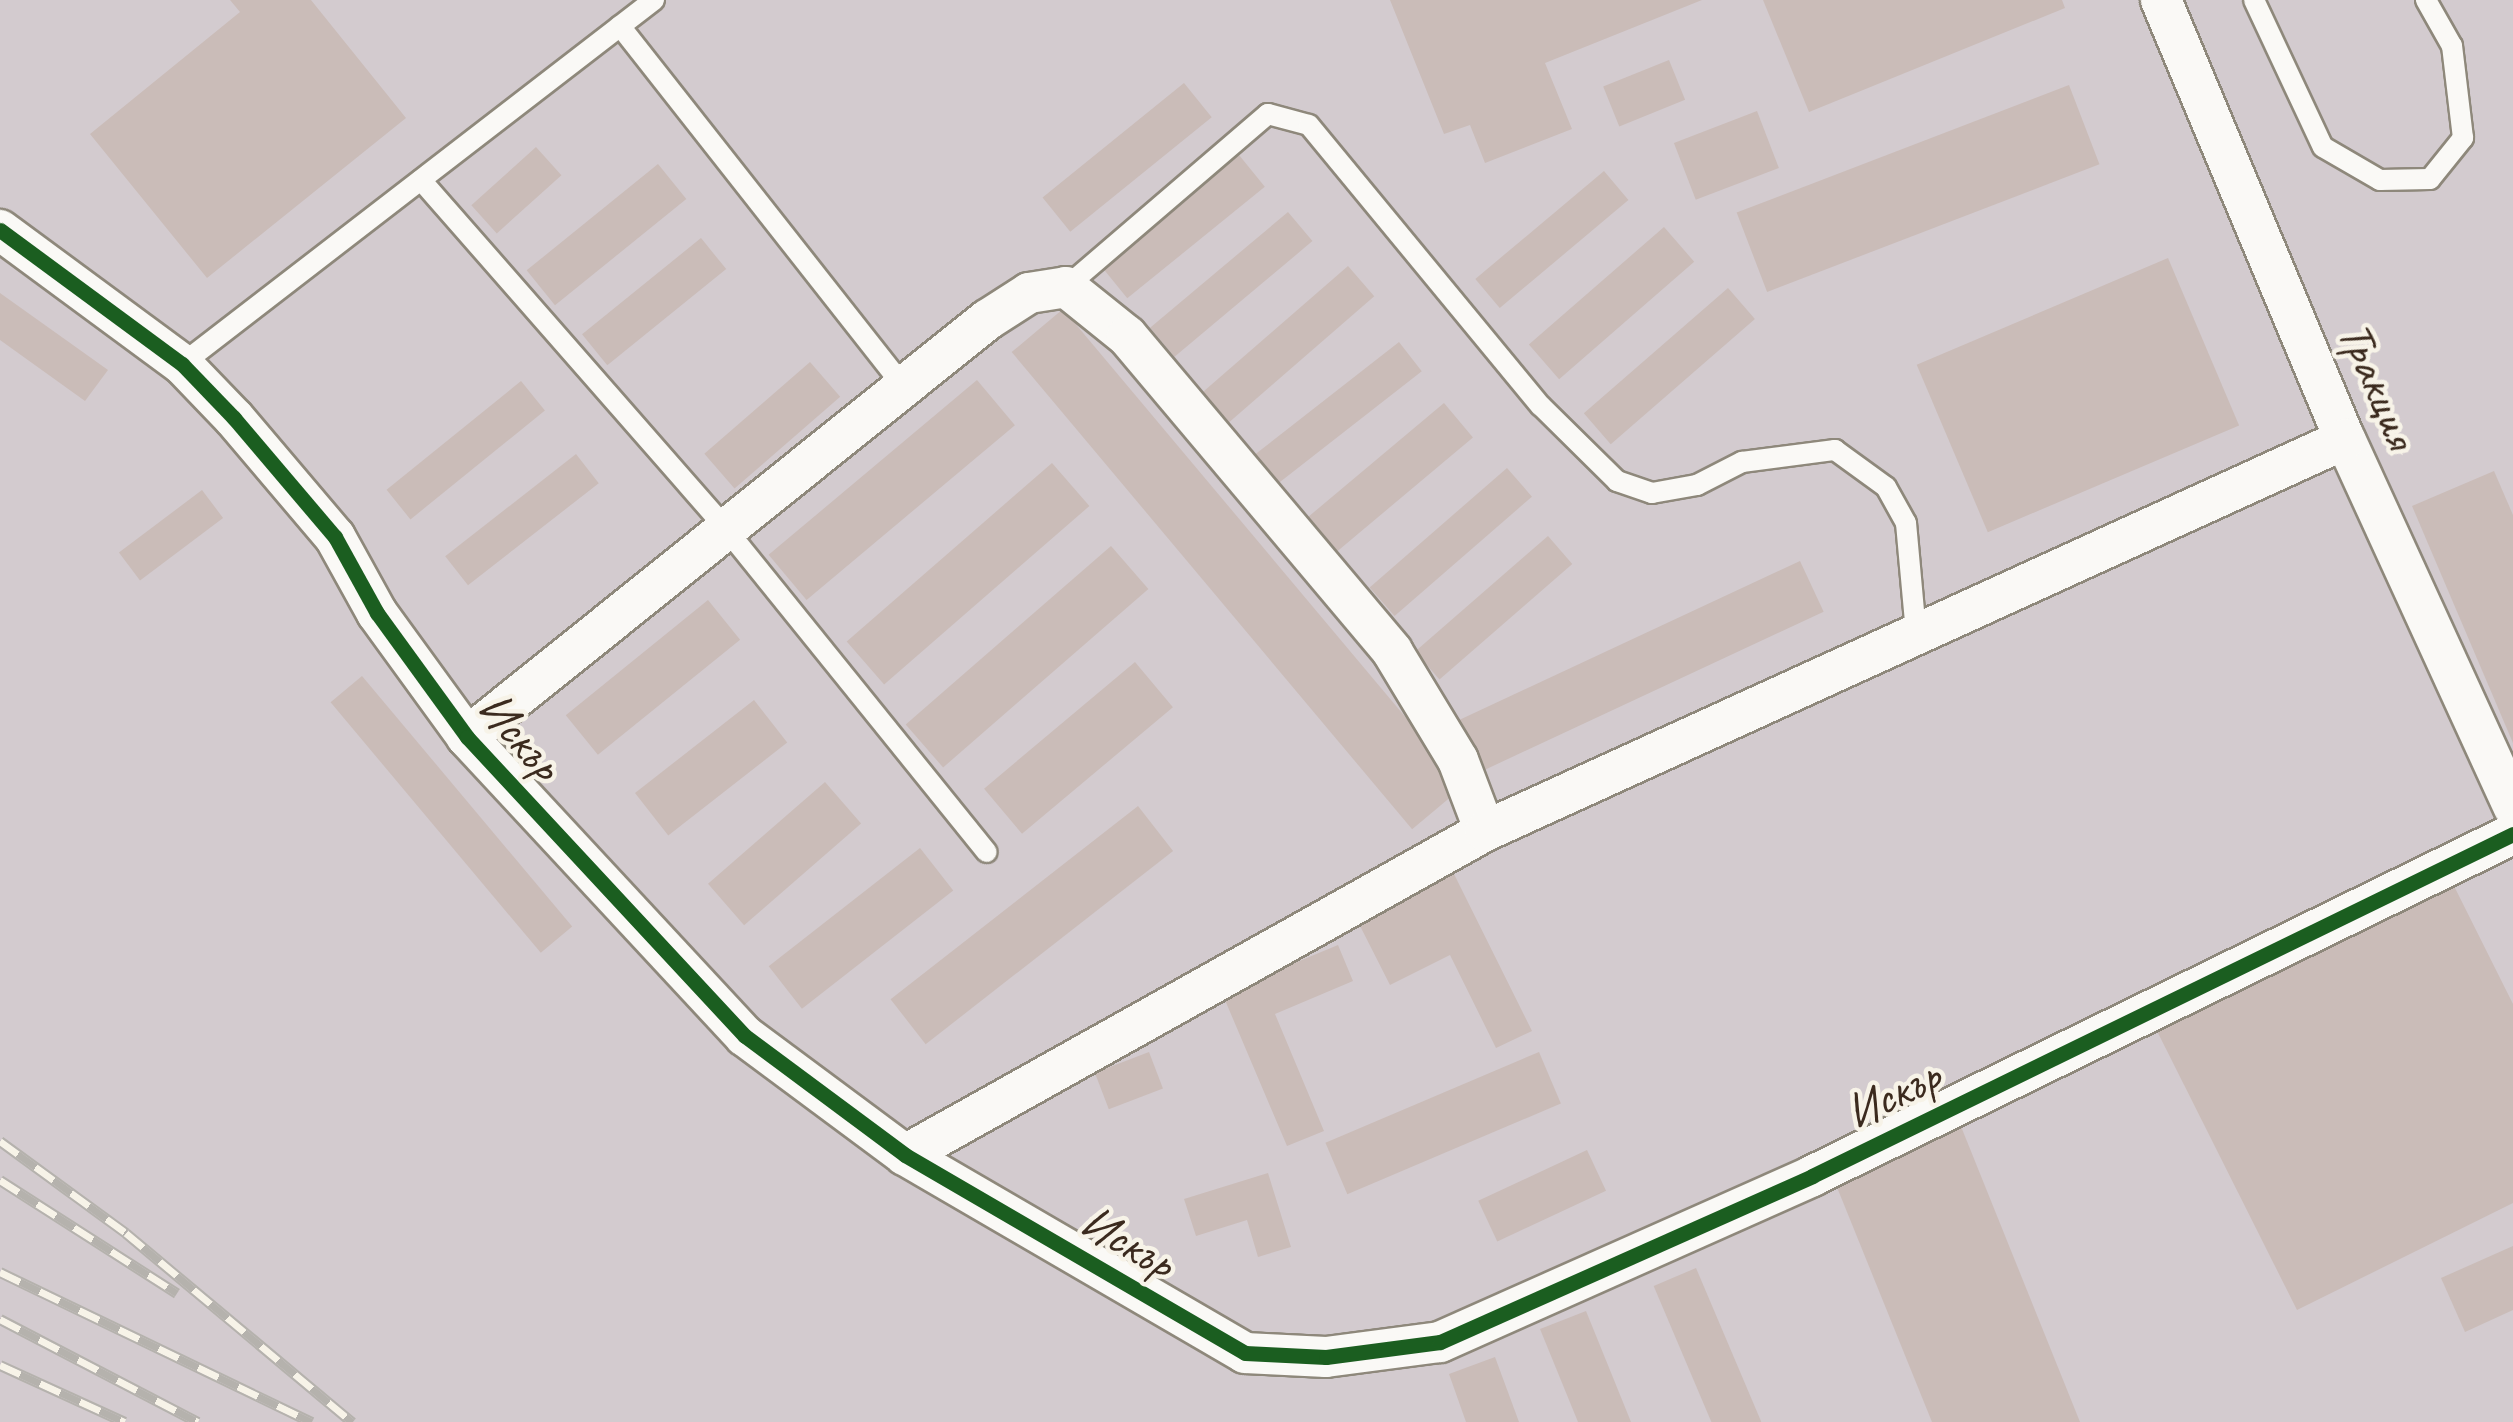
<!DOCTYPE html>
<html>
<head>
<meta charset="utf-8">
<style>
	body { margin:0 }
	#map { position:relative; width:2513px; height:1422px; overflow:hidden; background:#e0d9c5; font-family:Caveat,sans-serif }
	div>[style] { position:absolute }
	.industrial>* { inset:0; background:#d3cbcf; transform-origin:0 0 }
	.building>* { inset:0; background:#cabcb8; transform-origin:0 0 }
	.roads { filter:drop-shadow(2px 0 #8e887b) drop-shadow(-2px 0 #8e887b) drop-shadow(0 2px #8e887b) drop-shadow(0 -2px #8e887b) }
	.lane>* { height:20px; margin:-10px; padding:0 10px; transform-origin:10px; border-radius:10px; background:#faf9f6 }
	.street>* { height:40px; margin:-20px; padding:0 20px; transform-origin:20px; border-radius:20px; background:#faf9f6 }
	.rail>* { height:11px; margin-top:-5.5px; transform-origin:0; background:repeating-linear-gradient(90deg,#f7f3e8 0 22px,#b5b2ad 0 44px); box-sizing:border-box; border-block:2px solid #b5b2ad }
	.cycleway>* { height:15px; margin:-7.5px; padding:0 7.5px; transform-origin:7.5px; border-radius:7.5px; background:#1b5e20 }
	span { translate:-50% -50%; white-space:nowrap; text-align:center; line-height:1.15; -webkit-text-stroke:9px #f7f3e8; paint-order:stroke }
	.street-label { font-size:48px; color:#3b2a1e }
</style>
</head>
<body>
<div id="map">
	<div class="industrial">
		<div style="left:0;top:0;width:2513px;height:1422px"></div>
	</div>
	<div class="building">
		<div style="clip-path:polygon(230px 0,311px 0,406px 118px,207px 278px,90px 134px,240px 12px)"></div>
		<div style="clip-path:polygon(1390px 0,1702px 0,1545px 63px,1572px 129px,1485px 163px,1470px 125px,1444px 134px)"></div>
		<div style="clip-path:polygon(1763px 0,2062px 0,2065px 8px,1809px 112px)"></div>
		<div style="left:1669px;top:60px;width:43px;height:71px;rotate:68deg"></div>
		<div style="left:1184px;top:83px;width:44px;height:182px;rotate:51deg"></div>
		<div style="left:2069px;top:85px;width:85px;height:356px;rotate:69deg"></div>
		<div style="left:1757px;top:111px;width:61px;height:89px;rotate:69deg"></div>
		<div style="left:536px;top:147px;width:38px;height:87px;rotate:48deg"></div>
		<div style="left:1239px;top:155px;width:41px;height:177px;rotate:51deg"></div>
		<div style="left:658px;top:164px;width:45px;height:169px;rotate:51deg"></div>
		<div style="left:1604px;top:171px;width:38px;height:168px;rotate:50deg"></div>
		<div style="left:1288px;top:212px;width:38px;height:180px;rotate:50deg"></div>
		<div style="left:1664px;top:227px;width:46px;height:179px;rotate:49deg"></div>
		<div style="left:701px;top:238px;width:40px;height:153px;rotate:51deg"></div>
		<div style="left:2168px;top:258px;width:182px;height:273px;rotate:67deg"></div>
		<div style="left:1348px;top:266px;width:40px;height:193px;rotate:49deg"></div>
		<div style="left:1728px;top:288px;width:41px;height:191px;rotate:49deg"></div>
		<div style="clip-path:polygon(0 293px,108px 370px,85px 401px,0 340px)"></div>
		<div style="left:1063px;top:309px;width:623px;height:67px;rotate:50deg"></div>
		<div style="left:1399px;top:342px;width:37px;height:182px;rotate:52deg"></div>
		<div style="left:810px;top:362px;width:46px;height:140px;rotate:49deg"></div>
		<div style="left:977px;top:380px;width:59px;height:272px;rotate:50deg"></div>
		<div style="left:521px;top:381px;width:38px;height:173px;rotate:51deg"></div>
		<div style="left:1444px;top:403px;width:45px;height:177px;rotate:50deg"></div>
		<div style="left:576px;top:454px;width:37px;height:166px;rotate:52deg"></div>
		<div style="left:1052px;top:463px;width:57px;height:272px;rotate:49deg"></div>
		<div style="left:1507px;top:468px;width:38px;height:182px;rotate:49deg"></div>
		<div style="clip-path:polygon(2494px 471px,2513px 515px,2513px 743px,2412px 506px)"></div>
		<div style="left:202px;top:490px;width:35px;height:104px;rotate:53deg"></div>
		<div style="left:1548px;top:536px;width:37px;height:176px;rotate:49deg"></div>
		<div style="left:1111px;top:546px;width:57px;height:272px;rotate:49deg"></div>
		<div style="left:1800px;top:561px;width:56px;height:379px;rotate:65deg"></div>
		<div style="left:708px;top:600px;width:51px;height:183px;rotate:51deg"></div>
		<div style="left:1135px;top:662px;width:59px;height:197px;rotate:50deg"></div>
		<div style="left:362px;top:676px;width:327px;height:41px;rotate:50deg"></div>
		<div style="left:754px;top:700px;width:54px;height:151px;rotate:52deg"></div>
		<div style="left:825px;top:782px;width:55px;height:155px;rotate:49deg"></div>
		<div style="left:1138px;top:806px;width:57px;height:314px;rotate:52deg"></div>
		<div style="left:920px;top:848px;width:54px;height:192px;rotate:52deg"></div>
		<div style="clip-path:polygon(1453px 872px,1532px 1031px,1496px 1048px,1450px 955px,1390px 985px,1357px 920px)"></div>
		<div style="clip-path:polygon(2453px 884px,2513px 1004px,2513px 1203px,2297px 1310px,2157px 1031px)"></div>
		<div style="clip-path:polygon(1338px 945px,1353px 981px,1275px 1014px,1324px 1131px,1287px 1146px,1222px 993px)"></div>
		<div style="left:1149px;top:1052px;width:39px;height:58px;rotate:69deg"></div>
		<div style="left:1539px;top:1052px;width:56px;height:232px;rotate:67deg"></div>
		<div style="clip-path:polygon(1958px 1119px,2080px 1422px,1932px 1422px,1830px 1170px)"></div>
		<div style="left:1587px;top:1150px;width:45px;height:120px;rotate:65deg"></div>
		<div style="clip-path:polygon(1268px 1173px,1291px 1247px,1258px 1257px,1247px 1220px,1196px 1236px,1184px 1199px)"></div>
		<div style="clip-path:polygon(2513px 1246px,2513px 1310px,2465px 1332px,2441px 1278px)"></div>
		<div style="left:1696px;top:1268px;width:167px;height:46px;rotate:67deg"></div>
		<div style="clip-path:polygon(1586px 1311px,1631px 1422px,1578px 1422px,1540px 1329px)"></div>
		<div style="clip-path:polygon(1495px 1357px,1519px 1422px,1466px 1422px,1449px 1374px)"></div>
	</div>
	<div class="roads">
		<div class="lane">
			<div style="left:2254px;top:0;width:162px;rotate:64.9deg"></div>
			<div style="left:2323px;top:147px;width:66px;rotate:30.1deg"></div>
			<div style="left:2380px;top:180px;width:50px;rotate:-1.1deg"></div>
			<div style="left:2430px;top:179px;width:53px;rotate:-51.2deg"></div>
			<div style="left:2463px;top:138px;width:93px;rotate:-96.8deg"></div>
			<div style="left:2452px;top:46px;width:53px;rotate:-119.5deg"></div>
			<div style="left:620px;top:26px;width:457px;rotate:51.8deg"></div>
			<div style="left:421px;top:180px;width:463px;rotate:48.8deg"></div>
			<div style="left:726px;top:529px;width:415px;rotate:51.1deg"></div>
			<div style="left:1066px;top:287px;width:266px;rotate:-40.6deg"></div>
			<div style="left:1268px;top:114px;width:42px;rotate:15deg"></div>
			<div style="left:1309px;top:125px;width:364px;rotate:50.5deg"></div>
			<div style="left:1541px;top:406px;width:107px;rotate:44.6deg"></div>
			<div style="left:1617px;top:481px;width:37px;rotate:19deg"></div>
			<div style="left:1652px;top:493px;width:46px;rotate:-10.1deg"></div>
			<div style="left:1697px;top:485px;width:51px;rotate:-27.1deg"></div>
			<div style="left:1742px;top:462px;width:94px;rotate:-7.4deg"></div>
			<div style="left:1835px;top:450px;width:63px;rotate:36deg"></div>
			<div style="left:1886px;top:487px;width:41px;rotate:60.9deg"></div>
			<div style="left:1906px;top:523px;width:109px;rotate:84.8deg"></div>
			<div style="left:182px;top:364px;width:596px;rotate:-37.64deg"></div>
		</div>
		<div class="street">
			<div style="left:2161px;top:0;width:476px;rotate:67.3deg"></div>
			<div style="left:2345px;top:439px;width:404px;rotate:65.4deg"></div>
			<div style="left:0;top:230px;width:226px;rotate:36.4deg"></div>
			<div style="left:182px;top:364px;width:75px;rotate:46.1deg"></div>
			<div style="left:234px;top:418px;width:156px;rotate:49.7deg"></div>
			<div style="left:335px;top:537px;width:87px;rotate:61.1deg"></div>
			<div style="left:377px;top:613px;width:153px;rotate:54deg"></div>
			<div style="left:467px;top:737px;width:408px;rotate:47.1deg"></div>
			<div style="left:745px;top:1036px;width:199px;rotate:36.6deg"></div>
			<div style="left:905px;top:1155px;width:393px;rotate:30.2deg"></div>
			<div style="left:1245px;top:1353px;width:81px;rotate:2.8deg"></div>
			<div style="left:1326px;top:1357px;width:115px;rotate:-7.5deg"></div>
			<div style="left:1440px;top:1342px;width:407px;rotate:-24deg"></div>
			<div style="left:1812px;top:1176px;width:780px;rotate:-26.01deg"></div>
			<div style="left:467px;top:737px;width:667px;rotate:-38.73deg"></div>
			<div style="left:987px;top:320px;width:50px;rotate:-32.7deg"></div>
			<div style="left:1029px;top:293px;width:37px;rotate:-9deg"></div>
			<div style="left:1066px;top:287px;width:78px;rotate:38.8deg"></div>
			<div style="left:1127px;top:336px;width:412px;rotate:49.9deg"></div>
			<div style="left:1392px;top:651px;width:127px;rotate:58.8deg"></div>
			<div style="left:1458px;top:760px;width:76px;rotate:69.2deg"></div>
			<div style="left:905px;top:1155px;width:664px;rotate:-29.19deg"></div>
			<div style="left:1485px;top:831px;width:945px;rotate:-24.5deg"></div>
		</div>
	</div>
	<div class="rail">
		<div style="left:0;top:1141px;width:156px;rotate:36.1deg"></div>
		<div style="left:126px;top:1233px;width:295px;rotate:39.9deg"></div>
		<div style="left:0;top:1180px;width:210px;rotate:32.6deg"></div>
		<div style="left:0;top:1272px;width:346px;rotate:25.7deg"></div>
		<div style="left:0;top:1319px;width:223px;rotate:27.5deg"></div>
		<div style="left:0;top:1365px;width:137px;rotate:24.5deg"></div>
	</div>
	<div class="cycleway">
		<div style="left:0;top:230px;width:226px;rotate:36.4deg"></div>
		<div style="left:182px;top:364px;width:75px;rotate:46.1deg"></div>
		<div style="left:234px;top:418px;width:156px;rotate:49.7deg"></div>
		<div style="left:335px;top:537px;width:87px;rotate:61.1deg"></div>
		<div style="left:377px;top:613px;width:153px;rotate:54deg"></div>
		<div style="left:467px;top:737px;width:408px;rotate:47.1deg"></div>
		<div style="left:745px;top:1036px;width:199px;rotate:36.6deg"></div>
		<div style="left:905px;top:1155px;width:393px;rotate:30.2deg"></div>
		<div style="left:1245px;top:1353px;width:81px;rotate:2.8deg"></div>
		<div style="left:1326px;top:1357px;width:115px;rotate:-7.5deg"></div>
		<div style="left:1440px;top:1342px;width:407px;rotate:-24deg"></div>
		<div style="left:1812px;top:1176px;width:780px;rotate:-26.01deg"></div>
	</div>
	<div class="street-label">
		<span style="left:2378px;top:385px;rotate:67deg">Тракция</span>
		<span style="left:520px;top:736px;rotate:49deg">Искър</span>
		<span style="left:1893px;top:1094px;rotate:-26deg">Искър</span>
		<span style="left:1128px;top:1242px;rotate:30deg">Искър</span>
	</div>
</div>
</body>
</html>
